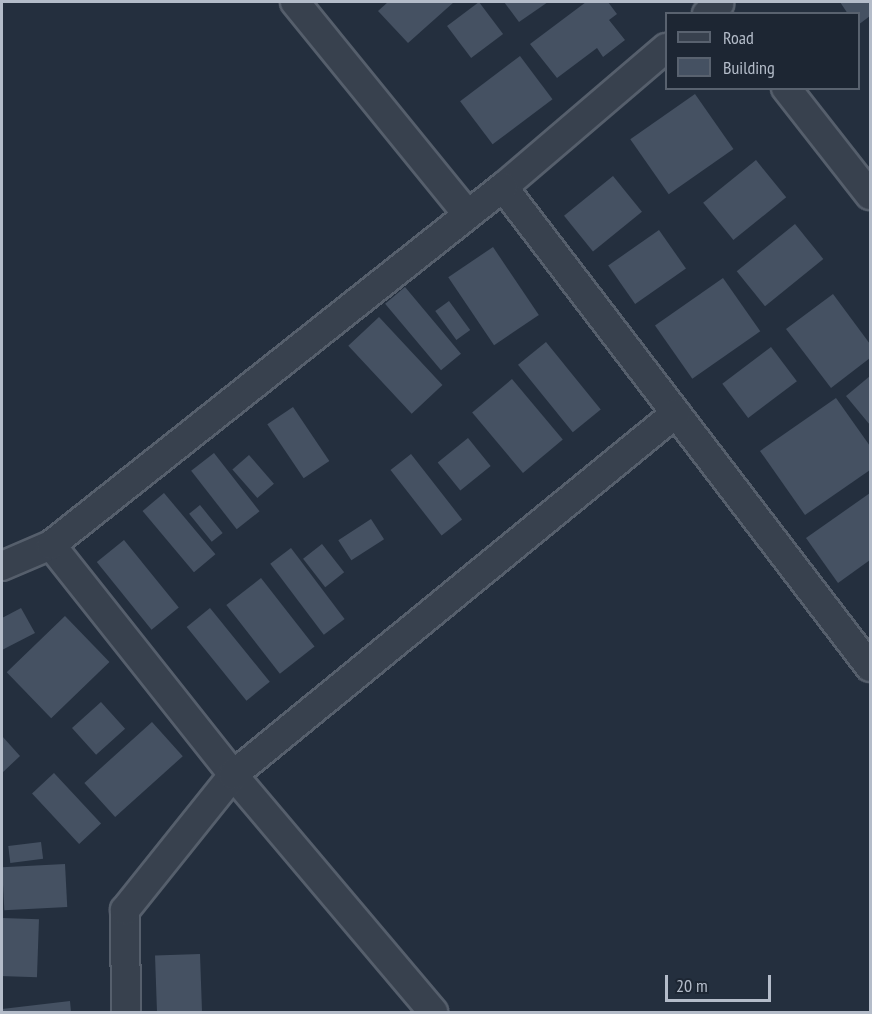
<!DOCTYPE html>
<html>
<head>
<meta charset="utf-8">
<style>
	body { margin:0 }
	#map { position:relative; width:872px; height:1014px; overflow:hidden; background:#242f3e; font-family:"PT Sans Narrow",sans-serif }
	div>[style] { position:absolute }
	.building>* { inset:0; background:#455162; transform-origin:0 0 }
	.roads { filter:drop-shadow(2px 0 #565f6c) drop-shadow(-2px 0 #565f6c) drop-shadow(0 2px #565f6c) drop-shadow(0 -2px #565f6c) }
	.street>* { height:28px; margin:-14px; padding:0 14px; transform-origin:14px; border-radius:14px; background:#38414e }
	span { translate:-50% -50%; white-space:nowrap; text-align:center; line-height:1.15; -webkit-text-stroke:4.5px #1d2633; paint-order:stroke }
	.frame { position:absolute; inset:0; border:3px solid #b4bcc9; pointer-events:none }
	.legend { position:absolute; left:665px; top:12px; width:195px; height:78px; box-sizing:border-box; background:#1d2633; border:2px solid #59626f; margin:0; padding:8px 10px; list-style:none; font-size:18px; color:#b4bcc9 }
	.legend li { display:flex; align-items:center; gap:12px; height:30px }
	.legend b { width:30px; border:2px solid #59626f }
	.scale { position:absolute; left:665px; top:975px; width:106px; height:27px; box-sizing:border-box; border:3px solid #b4bcc9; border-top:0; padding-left:8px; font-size:18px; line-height:21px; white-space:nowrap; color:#b4bcc9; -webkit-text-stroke:4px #1d2633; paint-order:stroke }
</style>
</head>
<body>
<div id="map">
	<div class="building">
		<div style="clip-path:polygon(388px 2px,454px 2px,408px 43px,378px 11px)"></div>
		<div style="left:479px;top:2px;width:40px;height:40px;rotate:53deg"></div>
		<div style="clip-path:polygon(504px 2px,548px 2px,519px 22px)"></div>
		<div style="clip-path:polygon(586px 2px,608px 2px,617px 14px,609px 20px,625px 40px,603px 57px,597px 48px,557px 78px,530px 44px)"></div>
		<div style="clip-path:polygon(840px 2px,870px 2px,870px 16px,858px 25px,858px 14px,848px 14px)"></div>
		<div style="left:520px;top:56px;width:54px;height:75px;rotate:53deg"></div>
		<div style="left:695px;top:94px;width:67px;height:79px;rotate:55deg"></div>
		<div style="left:756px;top:160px;width:48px;height:68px;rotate:51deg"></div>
		<div style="left:613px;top:176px;width:46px;height:63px;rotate:51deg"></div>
		<div style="left:795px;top:224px;width:45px;height:75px;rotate:51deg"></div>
		<div style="left:659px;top:230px;width:47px;height:62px;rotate:55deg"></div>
		<div style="left:493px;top:247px;width:82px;height:54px;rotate:56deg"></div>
		<div style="left:723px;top:278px;width:65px;height:83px;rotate:55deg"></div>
		<div style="left:405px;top:287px;width:87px;height:26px;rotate:50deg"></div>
		<div style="clip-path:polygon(833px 294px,870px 344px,870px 358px,831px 388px,786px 329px)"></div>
		<div style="left:449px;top:301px;width:36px;height:17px;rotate:54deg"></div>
		<div style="left:379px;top:317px;width:93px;height:42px;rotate:47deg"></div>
		<div style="left:546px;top:342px;width:87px;height:36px;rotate:51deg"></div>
		<div style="left:771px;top:347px;width:43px;height:61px;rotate:53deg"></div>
		<div style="clip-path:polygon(870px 376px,870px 425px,846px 396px)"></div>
		<div style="left:512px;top:379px;width:79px;height:52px;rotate:50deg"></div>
		<div style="clip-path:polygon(836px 398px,870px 446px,870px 470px,805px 515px,760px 451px)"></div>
		<div style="left:293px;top:407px;width:65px;height:31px;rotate:56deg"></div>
		<div style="left:468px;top:438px;width:36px;height:39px;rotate:51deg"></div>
		<div style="left:214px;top:453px;width:74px;height:29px;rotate:52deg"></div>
		<div style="left:411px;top:454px;width:83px;height:26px;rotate:52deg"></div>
		<div style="left:249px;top:455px;width:38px;height:22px;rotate:49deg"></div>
		<div style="left:164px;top:493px;width:80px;height:28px;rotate:50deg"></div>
		<div style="clip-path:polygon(870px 493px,870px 560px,838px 583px,806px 538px)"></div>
		<div style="left:200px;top:505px;width:36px;height:14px;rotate:51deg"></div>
		<div style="left:371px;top:519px;width:24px;height:39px;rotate:57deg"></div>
		<div style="left:124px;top:540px;width:87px;height:35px;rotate:51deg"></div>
		<div style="left:322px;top:544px;width:36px;height:24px;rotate:52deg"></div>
		<div style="left:291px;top:548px;width:89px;height:26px;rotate:53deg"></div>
		<div style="left:261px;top:578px;width:87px;height:44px;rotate:52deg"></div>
		<div style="clip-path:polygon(21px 608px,35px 633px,2px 650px,2px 618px)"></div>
		<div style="left:210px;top:608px;width:95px;height:30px;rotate:51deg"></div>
		<div style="left:65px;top:616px;width:64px;height:81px;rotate:46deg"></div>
		<div style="left:101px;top:702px;width:36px;height:39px;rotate:48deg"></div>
		<div style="left:152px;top:722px;width:46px;height:91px;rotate:48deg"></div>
		<div style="clip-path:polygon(2px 736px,20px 756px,2px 773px)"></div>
		<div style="left:54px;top:773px;width:69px;height:30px;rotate:47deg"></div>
		<div style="left:41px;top:842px;width:17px;height:33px;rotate:83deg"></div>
		<div style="left:65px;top:864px;width:43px;height:63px;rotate:87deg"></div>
		<div style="left:2px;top:918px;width:37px;height:58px;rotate:2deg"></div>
		<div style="left:200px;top:954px;width:58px;height:45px;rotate:88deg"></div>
		<div style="clip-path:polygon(70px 1001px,71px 1012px,2px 1012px,2px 1009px)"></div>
	</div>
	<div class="roads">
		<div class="street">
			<div style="left:295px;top:2px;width:273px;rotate:50.9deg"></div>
			<div style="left:707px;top:14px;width:16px;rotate:-40deg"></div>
			<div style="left:666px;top:48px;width:214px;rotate:139.5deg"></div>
			<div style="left:503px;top:187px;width:604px;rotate:52.6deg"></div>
			<div style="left:786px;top:88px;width:136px;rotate:51.9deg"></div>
			<div style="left:51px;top:545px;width:293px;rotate:51.6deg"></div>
			<div style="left:233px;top:775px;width:310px;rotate:49.8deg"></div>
			<div style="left:2px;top:566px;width:53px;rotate:-23.2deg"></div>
			<div style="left:51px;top:545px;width:577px;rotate:-38.38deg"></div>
			<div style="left:126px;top:1012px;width:102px;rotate:-90.6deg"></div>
			<div style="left:125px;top:910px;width:173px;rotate:-51.3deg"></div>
			<div style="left:233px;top:775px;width:572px;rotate:-39.25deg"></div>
		</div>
	</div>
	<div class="frame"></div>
	<ul class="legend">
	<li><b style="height:8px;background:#38414e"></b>Road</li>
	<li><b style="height:16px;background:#455162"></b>Building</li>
	</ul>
	<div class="scale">20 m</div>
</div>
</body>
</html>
